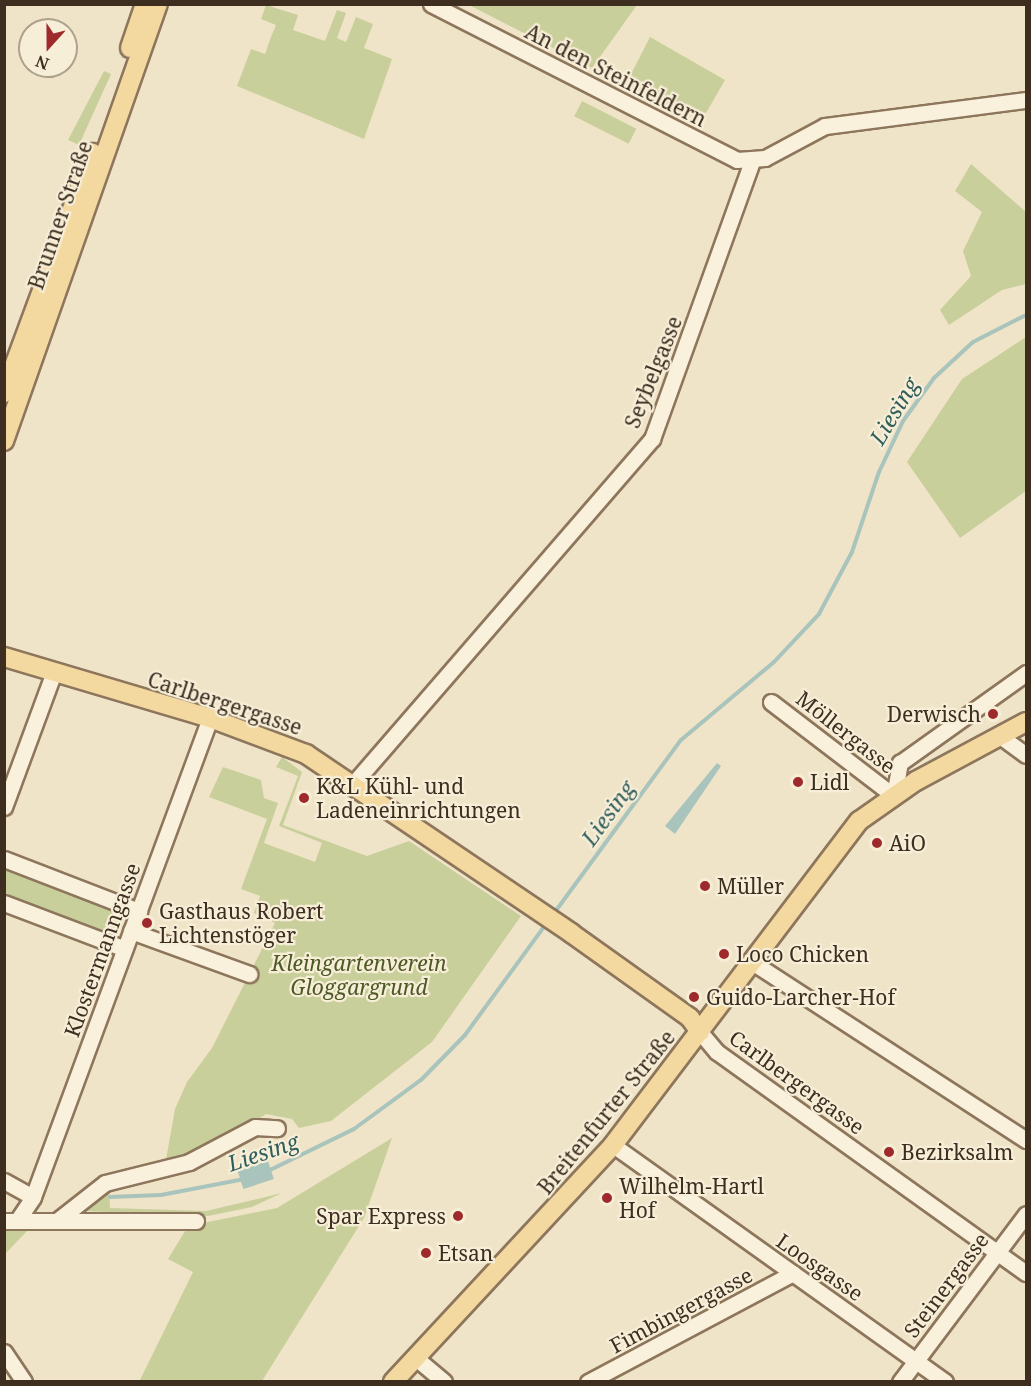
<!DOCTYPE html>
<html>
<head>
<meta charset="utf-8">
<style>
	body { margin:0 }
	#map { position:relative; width:1031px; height:1386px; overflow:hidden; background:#f0e4c8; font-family:"Noto Serif",serif }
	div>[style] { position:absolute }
	.green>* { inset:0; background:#c9cf9b; transform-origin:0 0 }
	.water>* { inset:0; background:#a9c4bc; transform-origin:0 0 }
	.stream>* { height:4px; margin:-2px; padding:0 2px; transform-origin:2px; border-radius:2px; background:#a9c4bc }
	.roads { filter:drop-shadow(2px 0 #8d765c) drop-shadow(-2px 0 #8d765c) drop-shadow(0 2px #8d765c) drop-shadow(0 -2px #8d765c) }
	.minor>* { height:15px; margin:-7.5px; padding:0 7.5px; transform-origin:7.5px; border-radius:7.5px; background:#faf1dc }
	.major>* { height:18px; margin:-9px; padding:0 9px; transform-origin:9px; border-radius:9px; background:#f3d9a0 }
	.dots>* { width:16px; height:16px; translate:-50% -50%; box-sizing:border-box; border:3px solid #f7eed8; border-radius:50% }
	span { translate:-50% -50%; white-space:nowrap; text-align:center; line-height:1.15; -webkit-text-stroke:4.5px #f7eed8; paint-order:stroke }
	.street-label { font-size:21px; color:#3d2e20 }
	.poi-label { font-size:21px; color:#3d2e20 }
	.right { translate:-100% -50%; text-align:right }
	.left { translate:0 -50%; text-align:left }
	.park-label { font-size:21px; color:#4d5a26; font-style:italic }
	.water-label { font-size:22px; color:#2f5d5a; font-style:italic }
	.frame { position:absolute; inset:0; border:6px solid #3d2e20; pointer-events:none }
	.north { position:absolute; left:18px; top:18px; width:60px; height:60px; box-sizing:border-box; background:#f7eed8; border:2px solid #ada18e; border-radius:50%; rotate:201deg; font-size:16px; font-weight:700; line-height:24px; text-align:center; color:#3d2e20 }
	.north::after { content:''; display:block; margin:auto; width:21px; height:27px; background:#9e2a2b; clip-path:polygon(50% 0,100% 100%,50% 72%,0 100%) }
</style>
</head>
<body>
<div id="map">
	<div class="green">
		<div style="clip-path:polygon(266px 5px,298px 15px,293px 30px,325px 41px,337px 10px,346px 13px,337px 38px,346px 42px,356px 17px,373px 24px,364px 48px,392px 59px,364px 139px,237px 86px,251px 49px,265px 54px,271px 37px,276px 25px,261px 19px)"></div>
		<div style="clip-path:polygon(469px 5px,637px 5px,592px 68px)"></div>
		<div style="clip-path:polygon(650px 37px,725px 80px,706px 113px,656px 101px,625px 86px)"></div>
		<div style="clip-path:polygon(104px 71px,111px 74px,79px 145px,68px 140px)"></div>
		<div style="left:582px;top:101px;width:61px;height:17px;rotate:27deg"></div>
		<div style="clip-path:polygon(971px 164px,1026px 212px,1026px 284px,1002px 290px,949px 325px,940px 310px,971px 276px,963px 251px,982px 212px,955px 191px)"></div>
		<div style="clip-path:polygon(1026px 337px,1026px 491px,960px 538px,907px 462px,962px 379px)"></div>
		<div style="clip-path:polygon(282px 757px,302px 772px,283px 825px,367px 856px,409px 841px,521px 916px,432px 1042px,331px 1121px,299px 1128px,292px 1119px,266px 1114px,227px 1140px,165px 1165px,175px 1109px,187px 1082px,212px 1048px,275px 923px,254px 913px,260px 896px,241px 889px,267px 819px,209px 797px,223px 767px,261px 780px,264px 798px,278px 803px,264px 843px,315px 862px,322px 843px,279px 826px,298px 776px,276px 767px)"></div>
		<div style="left:4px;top:866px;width:131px;height:29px;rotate:21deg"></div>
		<div style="clip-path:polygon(392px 1138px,364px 1218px,262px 1381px,139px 1382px,193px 1272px,168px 1259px,188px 1226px,277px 1208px)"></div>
		<div style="clip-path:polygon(109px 1186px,110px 1208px,206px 1211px,282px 1193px,252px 1207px,208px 1216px,84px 1211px,84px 1205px)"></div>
		<div style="clip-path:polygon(29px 1229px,5px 1254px,5px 1230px)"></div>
	</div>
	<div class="water">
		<div style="clip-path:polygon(717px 763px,721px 766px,675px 834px,665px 826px)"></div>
		<div style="left:268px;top:1161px;width:19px;height:32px;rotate:72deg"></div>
	</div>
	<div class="stream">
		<div style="left:552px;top:916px;width:218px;rotate:-53.8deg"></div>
		<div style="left:681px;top:740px;width:121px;rotate:-40deg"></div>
		<div style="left:774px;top:662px;width:66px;rotate:-46.8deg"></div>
		<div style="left:819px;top:614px;width:70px;rotate:-62deg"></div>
		<div style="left:852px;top:552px;width:84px;rotate:-71.4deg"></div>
		<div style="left:879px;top:472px;width:56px;rotate:-64.8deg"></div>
		<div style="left:903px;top:421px;width:53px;rotate:-54.2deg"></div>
		<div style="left:934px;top:378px;width:53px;rotate:-42.7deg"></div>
		<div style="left:973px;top:342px;width:59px;rotate:-27deg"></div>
		<div style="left:268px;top:1171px;width:96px;rotate:-26deg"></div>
		<div style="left:354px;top:1129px;width:83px;rotate:-36.2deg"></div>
		<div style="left:421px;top:1080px;width:63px;rotate:-45.6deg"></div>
		<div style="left:465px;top:1035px;width:137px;rotate:-53.9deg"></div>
		<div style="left:110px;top:1197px;width:51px;rotate:-2.2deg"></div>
		<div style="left:161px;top:1195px;width:85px;rotate:-10.9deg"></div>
	</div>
	<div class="roads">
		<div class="minor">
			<div style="left:431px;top:4px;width:343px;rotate:27deg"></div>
			<div style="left:737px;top:160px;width:28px;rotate:-4deg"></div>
			<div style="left:765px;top:158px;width:68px;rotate:-28.1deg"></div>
			<div style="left:825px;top:126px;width:203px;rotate:-7.4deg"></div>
			<div style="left:771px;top:702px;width:155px;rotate:37.4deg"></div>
			<div style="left:894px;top:796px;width:34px;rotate:-80deg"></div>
			<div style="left:900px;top:763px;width:155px;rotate:-35.5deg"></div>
			<div style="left:1000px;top:736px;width:32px;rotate:36deg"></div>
			<div style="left:353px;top:784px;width:457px;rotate:-49.1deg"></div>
			<div style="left:652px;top:439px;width:295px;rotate:-70.2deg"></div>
			<div style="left:4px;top:807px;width:144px;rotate:-69.7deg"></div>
			<div style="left:4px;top:859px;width:145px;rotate:21.1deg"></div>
			<div style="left:4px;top:903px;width:129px;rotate:20.8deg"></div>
			<div style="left:131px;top:931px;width:126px;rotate:20deg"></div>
			<div style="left:752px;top:962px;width:327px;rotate:33deg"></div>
			<div style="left:700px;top:1032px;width:26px;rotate:50deg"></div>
			<div style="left:717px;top:1052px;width:380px;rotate:35.6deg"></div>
			<div style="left:613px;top:1145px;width:408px;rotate:35.5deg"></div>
			<div style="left:4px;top:1181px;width:33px;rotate:29deg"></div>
			<div style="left:19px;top:1218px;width:25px;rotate:-56deg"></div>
			<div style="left:33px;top:1197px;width:511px;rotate:-69.72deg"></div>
			<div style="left:58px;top:1220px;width:60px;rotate:-38.2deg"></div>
			<div style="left:105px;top:1183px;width:87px;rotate:-14deg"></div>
			<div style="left:189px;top:1162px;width:75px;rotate:-27.9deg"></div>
			<div style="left:255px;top:1127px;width:22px;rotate:3deg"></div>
			<div style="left:4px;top:1221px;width:192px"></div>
			<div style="left:4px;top:1352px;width:36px;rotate:56deg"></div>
			<div style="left:417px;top:1359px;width:35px;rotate:40deg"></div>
			<div style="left:588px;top:1382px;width:232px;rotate:-28deg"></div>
			<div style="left:900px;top:1382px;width:210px;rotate:-53.1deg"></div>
		</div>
		<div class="major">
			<div style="left:130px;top:48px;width:46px;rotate:-71.2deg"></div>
			<div style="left:4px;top:393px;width:256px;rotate:-69.7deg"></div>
			<div style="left:4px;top:441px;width:463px;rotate:-70.6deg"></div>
			<div style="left:4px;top:657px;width:215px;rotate:16.5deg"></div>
			<div style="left:210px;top:718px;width:103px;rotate:20.6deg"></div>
			<div style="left:306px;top:754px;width:320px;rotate:34deg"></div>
			<div style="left:571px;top:933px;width:146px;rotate:35.5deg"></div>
			<div style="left:690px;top:1018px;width:17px;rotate:54deg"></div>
			<div style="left:393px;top:1382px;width:323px;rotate:-47.1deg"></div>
			<div style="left:613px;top:1145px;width:407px;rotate:-52.8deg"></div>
			<div style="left:859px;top:821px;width:70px;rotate:-35.1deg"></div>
			<div style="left:916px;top:781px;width:125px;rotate:-28.2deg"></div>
		</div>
	</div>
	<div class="dots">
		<div style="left:993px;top:714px;background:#9e2a2b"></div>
		<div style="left:798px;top:782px;background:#9e2a2b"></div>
		<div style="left:304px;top:798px;background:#9e2a2b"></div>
		<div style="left:877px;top:843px;background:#9e2a2b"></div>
		<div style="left:705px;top:886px;background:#9e2a2b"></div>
		<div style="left:147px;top:923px;background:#9e2a2b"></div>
		<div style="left:724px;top:954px;background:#9e2a2b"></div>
		<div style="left:694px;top:997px;background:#9e2a2b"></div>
		<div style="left:889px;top:1152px;background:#9e2a2b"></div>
		<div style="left:607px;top:1198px;background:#9e2a2b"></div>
		<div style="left:458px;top:1216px;background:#9e2a2b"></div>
		<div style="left:426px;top:1253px;background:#9e2a2b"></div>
	</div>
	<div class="street-label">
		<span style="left:616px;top:75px;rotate:27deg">An den Steinfeldern</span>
		<span style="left:60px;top:215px;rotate:-71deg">Brunner Straße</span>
		<span style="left:653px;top:372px;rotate:-68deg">Seybelgasse</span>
		<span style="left:225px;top:703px;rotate:18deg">Carlbergergasse</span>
		<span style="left:846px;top:732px;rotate:38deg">Möllergasse</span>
		<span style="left:102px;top:950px;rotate:-70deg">Klostermanngasse</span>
		<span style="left:797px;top:1082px;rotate:36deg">Carlbergergasse</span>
		<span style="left:606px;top:1112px;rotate:-51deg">Breitenfurter Straße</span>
		<span style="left:820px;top:1267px;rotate:35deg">Loosgasse</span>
		<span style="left:946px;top:1285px;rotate:-53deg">Steinergasse</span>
		<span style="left:681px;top:1310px;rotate:-28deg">Fimbingergasse</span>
	</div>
	<div class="poi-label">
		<span class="right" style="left:981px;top:714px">Derwisch</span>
		<span class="left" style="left:810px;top:782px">Lidl</span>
		<span class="left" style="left:316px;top:798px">K&amp;L Kühl- und<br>Ladeneinrichtungen</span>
		<span class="left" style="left:889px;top:843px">AiO</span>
		<span class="left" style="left:717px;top:886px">Müller</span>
		<span class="left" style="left:159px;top:923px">Gasthaus Robert<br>Lichtenstöger</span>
		<span class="left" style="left:736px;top:954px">Loco Chicken</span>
		<span class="left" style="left:706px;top:997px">Guido-Larcher-Hof</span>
		<span class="left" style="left:901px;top:1152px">Bezirksalm</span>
		<span class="left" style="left:619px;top:1198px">Wilhelm-Hartl<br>Hof</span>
		<span class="right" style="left:446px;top:1216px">Spar Express</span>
		<span class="left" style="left:438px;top:1253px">Etsan</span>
	</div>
	<div class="park-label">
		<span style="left:359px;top:975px">Kleingartenverein<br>Gloggargrund</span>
	</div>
	<div class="water-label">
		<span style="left:894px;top:411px;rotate:-59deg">Liesing</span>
		<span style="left:608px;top:813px;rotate:-54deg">Liesing</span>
		<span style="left:263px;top:1152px;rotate:-19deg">Liesing</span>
	</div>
	<div class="frame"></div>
	<div class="north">N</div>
</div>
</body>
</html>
